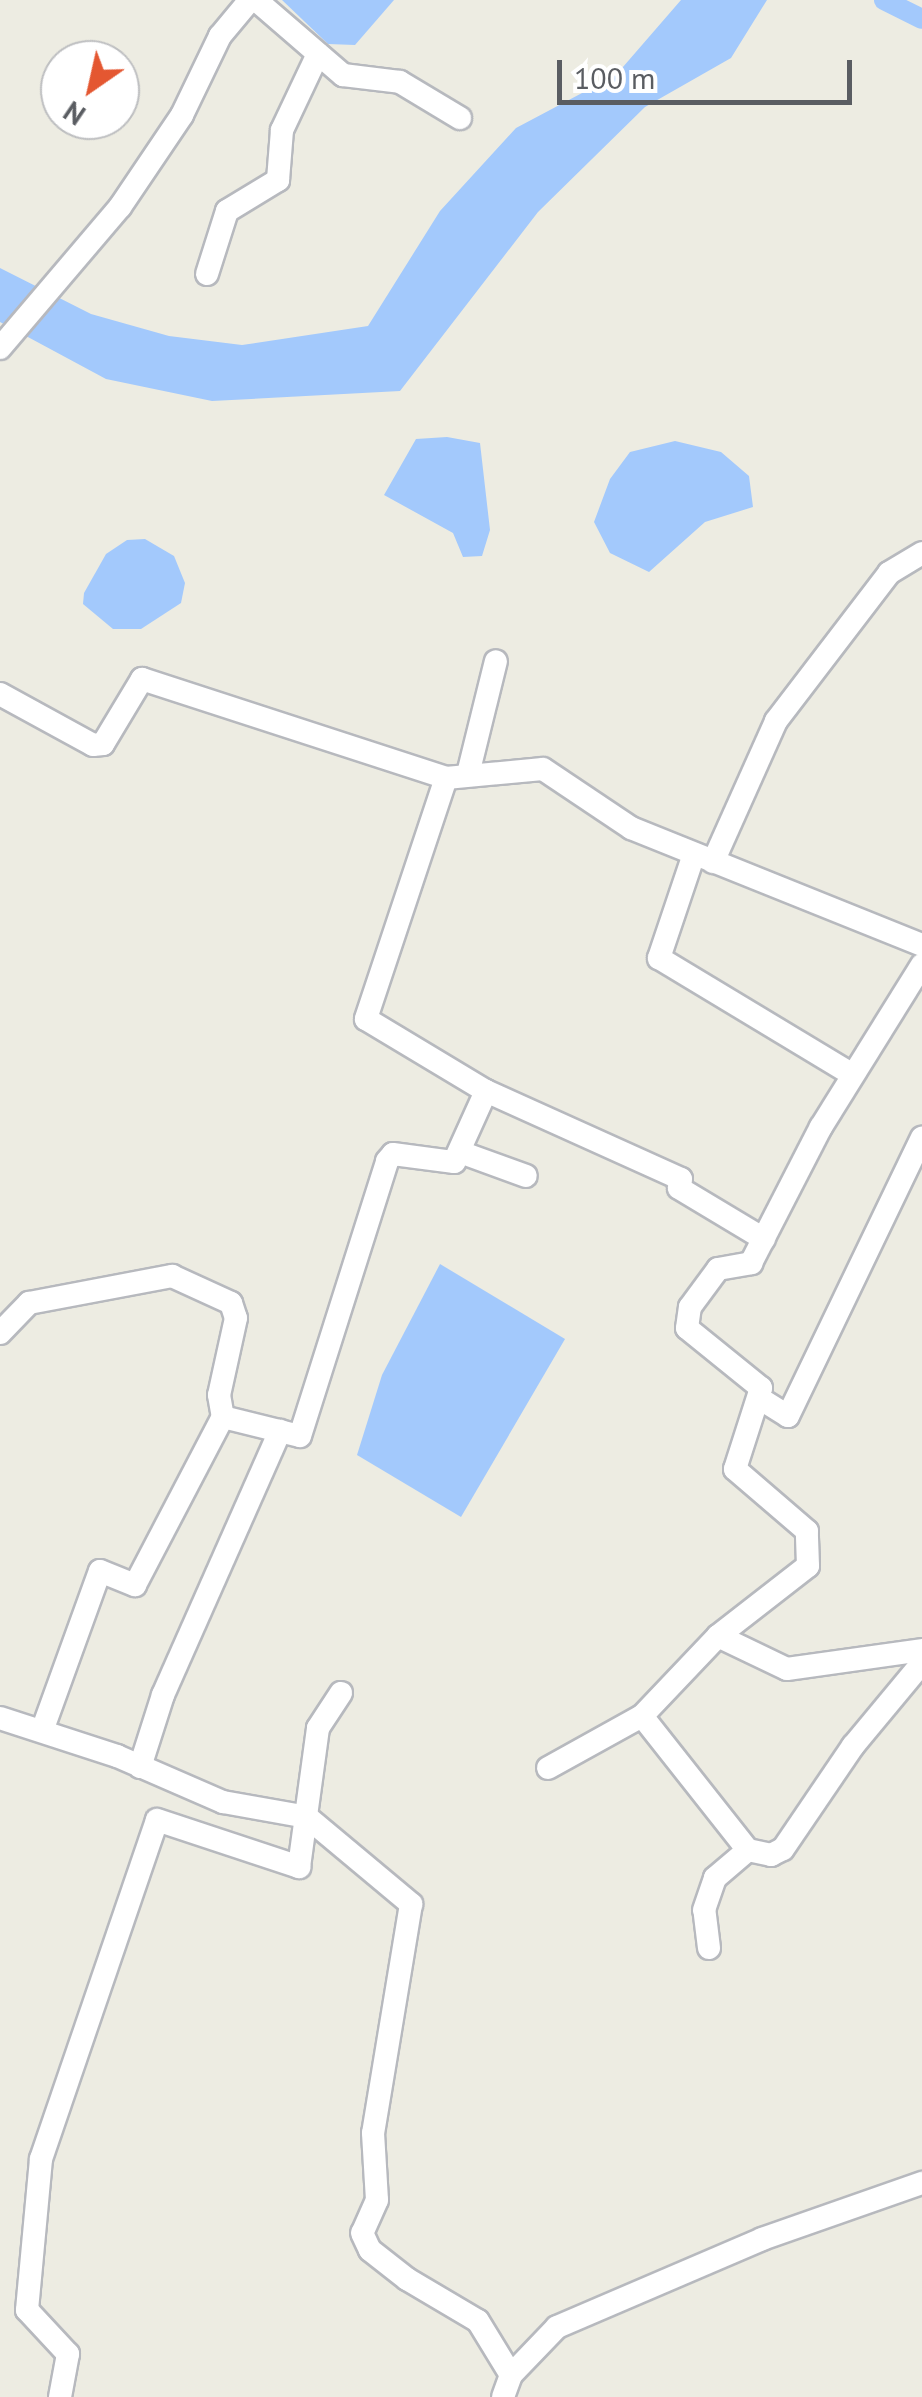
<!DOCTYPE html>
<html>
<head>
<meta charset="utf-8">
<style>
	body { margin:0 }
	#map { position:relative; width:922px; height:2397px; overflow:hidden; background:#edece2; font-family:"PT Sans",sans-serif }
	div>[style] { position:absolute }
	.water>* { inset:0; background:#a3c9fc }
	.canal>* { height:20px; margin:-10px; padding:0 10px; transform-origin:10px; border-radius:10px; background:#a3c9fc }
	.roads { filter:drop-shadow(2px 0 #b7b9be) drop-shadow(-2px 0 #b7b9be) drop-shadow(0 2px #b7b9be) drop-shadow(0 -2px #b7b9be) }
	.minor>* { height:22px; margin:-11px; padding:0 11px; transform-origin:11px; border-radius:11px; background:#fff }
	span { translate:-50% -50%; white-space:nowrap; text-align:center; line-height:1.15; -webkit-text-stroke:10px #fff; paint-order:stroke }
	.north { position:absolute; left:40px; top:40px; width:100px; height:100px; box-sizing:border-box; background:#fff; border:2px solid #bdbec0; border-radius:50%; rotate:214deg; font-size:28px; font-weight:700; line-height:40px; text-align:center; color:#5a5d62 }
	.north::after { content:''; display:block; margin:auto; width:35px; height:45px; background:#e45731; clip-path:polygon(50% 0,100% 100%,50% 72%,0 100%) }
	.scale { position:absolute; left:557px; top:60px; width:295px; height:45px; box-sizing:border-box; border:5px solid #5a5d62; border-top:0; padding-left:12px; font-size:30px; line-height:35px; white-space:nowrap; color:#5a5d62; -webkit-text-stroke:8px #fff; paint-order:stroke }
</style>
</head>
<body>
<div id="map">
	<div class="water">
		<div style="clip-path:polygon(282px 0,394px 0,355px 45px,328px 44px)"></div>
		<div style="clip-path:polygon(681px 0,767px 0,731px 58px,645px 107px,538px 212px,400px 391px,212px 401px,106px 379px,0 322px,0 268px,91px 314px,169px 336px,242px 345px,368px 326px,440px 211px,516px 128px,616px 75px)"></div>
		<div style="clip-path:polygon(447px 437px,480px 443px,490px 530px,482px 556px,463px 557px,453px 533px,384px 495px,416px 439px)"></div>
		<div style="clip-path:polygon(675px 441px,721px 452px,749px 476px,753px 507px,705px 522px,649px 572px,610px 553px,594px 522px,610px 479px,630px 452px)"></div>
		<div style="clip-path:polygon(145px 539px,174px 556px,185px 583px,181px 603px,141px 629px,113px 629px,83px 604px,84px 593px,106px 554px,127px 540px)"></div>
		<div style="clip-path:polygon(440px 1264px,565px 1339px,461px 1517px,357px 1455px,382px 1375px)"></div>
	</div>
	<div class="canal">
		<div style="left:884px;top:0;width:42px;rotate:26.6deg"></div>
	</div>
	<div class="roads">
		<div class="minor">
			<div style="left:256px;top:0;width:115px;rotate:40.8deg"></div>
			<div style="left:343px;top:75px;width:57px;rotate:7deg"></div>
			<div style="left:400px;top:82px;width:70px;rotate:31deg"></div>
			<div style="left:207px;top:274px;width:66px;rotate:-72.4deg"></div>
			<div style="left:227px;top:211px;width:60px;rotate:-31.3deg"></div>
			<div style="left:278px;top:180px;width:50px;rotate:-85.4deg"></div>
			<div style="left:282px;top:130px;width:84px;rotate:-64.7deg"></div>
			<div style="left:0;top:348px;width:185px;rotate:-49.6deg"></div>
			<div style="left:120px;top:207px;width:111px;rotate:-56deg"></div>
			<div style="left:182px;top:115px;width:88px;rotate:-64.3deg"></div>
			<div style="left:220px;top:36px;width:47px;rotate:-50.2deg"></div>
			<div style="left:0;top:694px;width:106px;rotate:28.7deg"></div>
			<div style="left:93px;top:745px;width:10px;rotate:-6deg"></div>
			<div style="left:103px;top:744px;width:76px;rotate:-59deg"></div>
			<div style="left:142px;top:679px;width:320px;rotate:18deg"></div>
			<div style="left:446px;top:778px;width:97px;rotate:-5.3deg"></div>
			<div style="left:543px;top:769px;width:106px;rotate:33.8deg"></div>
			<div style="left:631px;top:828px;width:314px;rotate:21.9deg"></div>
			<div style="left:468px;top:774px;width:116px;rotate:-76.1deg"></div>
			<div style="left:446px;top:778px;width:254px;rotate:108.4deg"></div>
			<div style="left:366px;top:1019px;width:140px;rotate:31deg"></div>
			<div style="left:486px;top:1091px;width:214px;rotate:24.3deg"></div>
			<div style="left:681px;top:1179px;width:9px;rotate:103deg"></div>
			<div style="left:679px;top:1188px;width:99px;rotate:31deg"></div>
			<div style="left:694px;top:854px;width:110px;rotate:108.6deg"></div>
			<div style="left:659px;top:958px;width:224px;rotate:31.1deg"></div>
			<div style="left:713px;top:862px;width:154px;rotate:-65.9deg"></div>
			<div style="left:776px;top:721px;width:186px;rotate:-52.6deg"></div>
			<div style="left:889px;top:573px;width:39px;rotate:-31deg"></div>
			<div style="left:460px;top:1152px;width:70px;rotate:20deg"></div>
			<div style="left:0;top:1333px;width:42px;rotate:-46deg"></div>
			<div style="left:29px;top:1303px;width:146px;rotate:-10.7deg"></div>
			<div style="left:172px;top:1276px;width:65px;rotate:24.6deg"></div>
			<div style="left:231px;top:1303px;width:16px;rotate:72deg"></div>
			<div style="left:236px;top:1318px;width:79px;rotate:102.4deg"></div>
			<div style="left:219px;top:1395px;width:22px;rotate:80deg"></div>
			<div style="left:759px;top:1398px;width:34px;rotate:32deg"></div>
			<div style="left:788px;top:1416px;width:309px;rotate:-64.3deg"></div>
			<div style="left:718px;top:1636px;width:76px;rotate:25.6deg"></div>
			<div style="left:787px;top:1669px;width:136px;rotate:-8deg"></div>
			<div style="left:642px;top:1716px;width:171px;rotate:51.7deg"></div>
			<div style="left:0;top:1718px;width:123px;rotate:18deg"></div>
			<div style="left:117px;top:1756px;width:116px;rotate:23.5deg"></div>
			<div style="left:223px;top:1802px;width:85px;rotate:10.1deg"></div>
			<div style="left:307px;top:1817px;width:136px;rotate:39.9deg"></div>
			<div style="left:411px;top:1904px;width:232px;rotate:99.4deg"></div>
			<div style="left:373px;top:2133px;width:67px;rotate:86.6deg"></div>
			<div style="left:377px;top:2200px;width:36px;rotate:114deg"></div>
			<div style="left:362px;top:2233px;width:19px;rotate:65deg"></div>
			<div style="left:370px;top:2250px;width:47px;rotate:38.1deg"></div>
			<div style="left:407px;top:2279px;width:82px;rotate:30.6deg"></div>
			<div style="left:478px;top:2321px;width:63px;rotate:58.6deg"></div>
			<div style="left:42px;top:1731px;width:170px;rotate:-70.1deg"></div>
			<div style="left:100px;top:1571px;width:38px;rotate:22deg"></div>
			<div style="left:135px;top:1585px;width:190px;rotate:-62.4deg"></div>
			<div style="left:223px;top:1417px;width:79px;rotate:13.9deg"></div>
			<div style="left:300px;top:1436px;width:288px;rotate:-72.4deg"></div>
			<div style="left:387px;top:1161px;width:9px;rotate:-49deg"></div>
			<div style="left:393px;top:1154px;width:62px;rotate:7.5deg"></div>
			<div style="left:454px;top:1162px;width:78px;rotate:-65.7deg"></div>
			<div style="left:140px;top:1767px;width:76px;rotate:-72.3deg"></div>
			<div style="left:163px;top:1695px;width:289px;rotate:-66.1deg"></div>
			<div style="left:548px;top:1768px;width:107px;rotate:-29deg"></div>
			<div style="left:642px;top:1716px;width:110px;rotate:-46.5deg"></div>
			<div style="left:718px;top:1636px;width:114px;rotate:-37.9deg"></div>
			<div style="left:808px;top:1566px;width:35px;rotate:-92deg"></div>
			<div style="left:807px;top:1531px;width:95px;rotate:-139.3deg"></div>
			<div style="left:735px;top:1469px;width:85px;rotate:-72.2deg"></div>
			<div style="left:761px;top:1388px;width:95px;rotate:-141deg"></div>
			<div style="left:687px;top:1328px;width:21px;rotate:-82deg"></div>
			<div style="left:690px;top:1307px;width:47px;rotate:-53.6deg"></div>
			<div style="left:718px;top:1269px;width:34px;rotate:-10deg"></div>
			<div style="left:751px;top:1263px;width:153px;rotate:-62.8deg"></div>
			<div style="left:821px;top:1127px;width:191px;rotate:-58.1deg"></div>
			<div style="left:709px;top:1948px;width:38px;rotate:-97deg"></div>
			<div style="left:704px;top:1910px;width:34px;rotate:-71deg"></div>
			<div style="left:715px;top:1878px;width:43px;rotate:-40.3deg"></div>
			<div style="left:748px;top:1850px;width:24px;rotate:12deg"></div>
			<div style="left:771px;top:1855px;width:13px;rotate:-27deg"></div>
			<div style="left:783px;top:1849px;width:125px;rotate:-55.8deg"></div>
			<div style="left:853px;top:1746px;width:108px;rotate:-50.3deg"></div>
			<div style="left:60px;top:2397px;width:44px;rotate:-79.5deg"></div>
			<div style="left:68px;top:2354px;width:60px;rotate:-133deg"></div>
			<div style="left:27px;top:2310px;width:152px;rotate:-84.7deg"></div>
			<div style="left:41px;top:2159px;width:358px;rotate:-71.1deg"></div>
			<div style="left:157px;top:1820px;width:150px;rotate:18.3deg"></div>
			<div style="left:299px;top:1867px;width:140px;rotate:-82.2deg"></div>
			<div style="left:318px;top:1728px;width:42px;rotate:-56.7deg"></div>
			<div style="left:503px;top:2397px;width:23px;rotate:-70deg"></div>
			<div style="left:511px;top:2375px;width:66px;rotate:-46.2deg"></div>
			<div style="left:557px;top:2327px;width:223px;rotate:-23.2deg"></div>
			<div style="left:762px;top:2239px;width:170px;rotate:-19.3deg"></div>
		</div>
	</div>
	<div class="north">N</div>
	<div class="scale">100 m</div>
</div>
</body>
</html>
